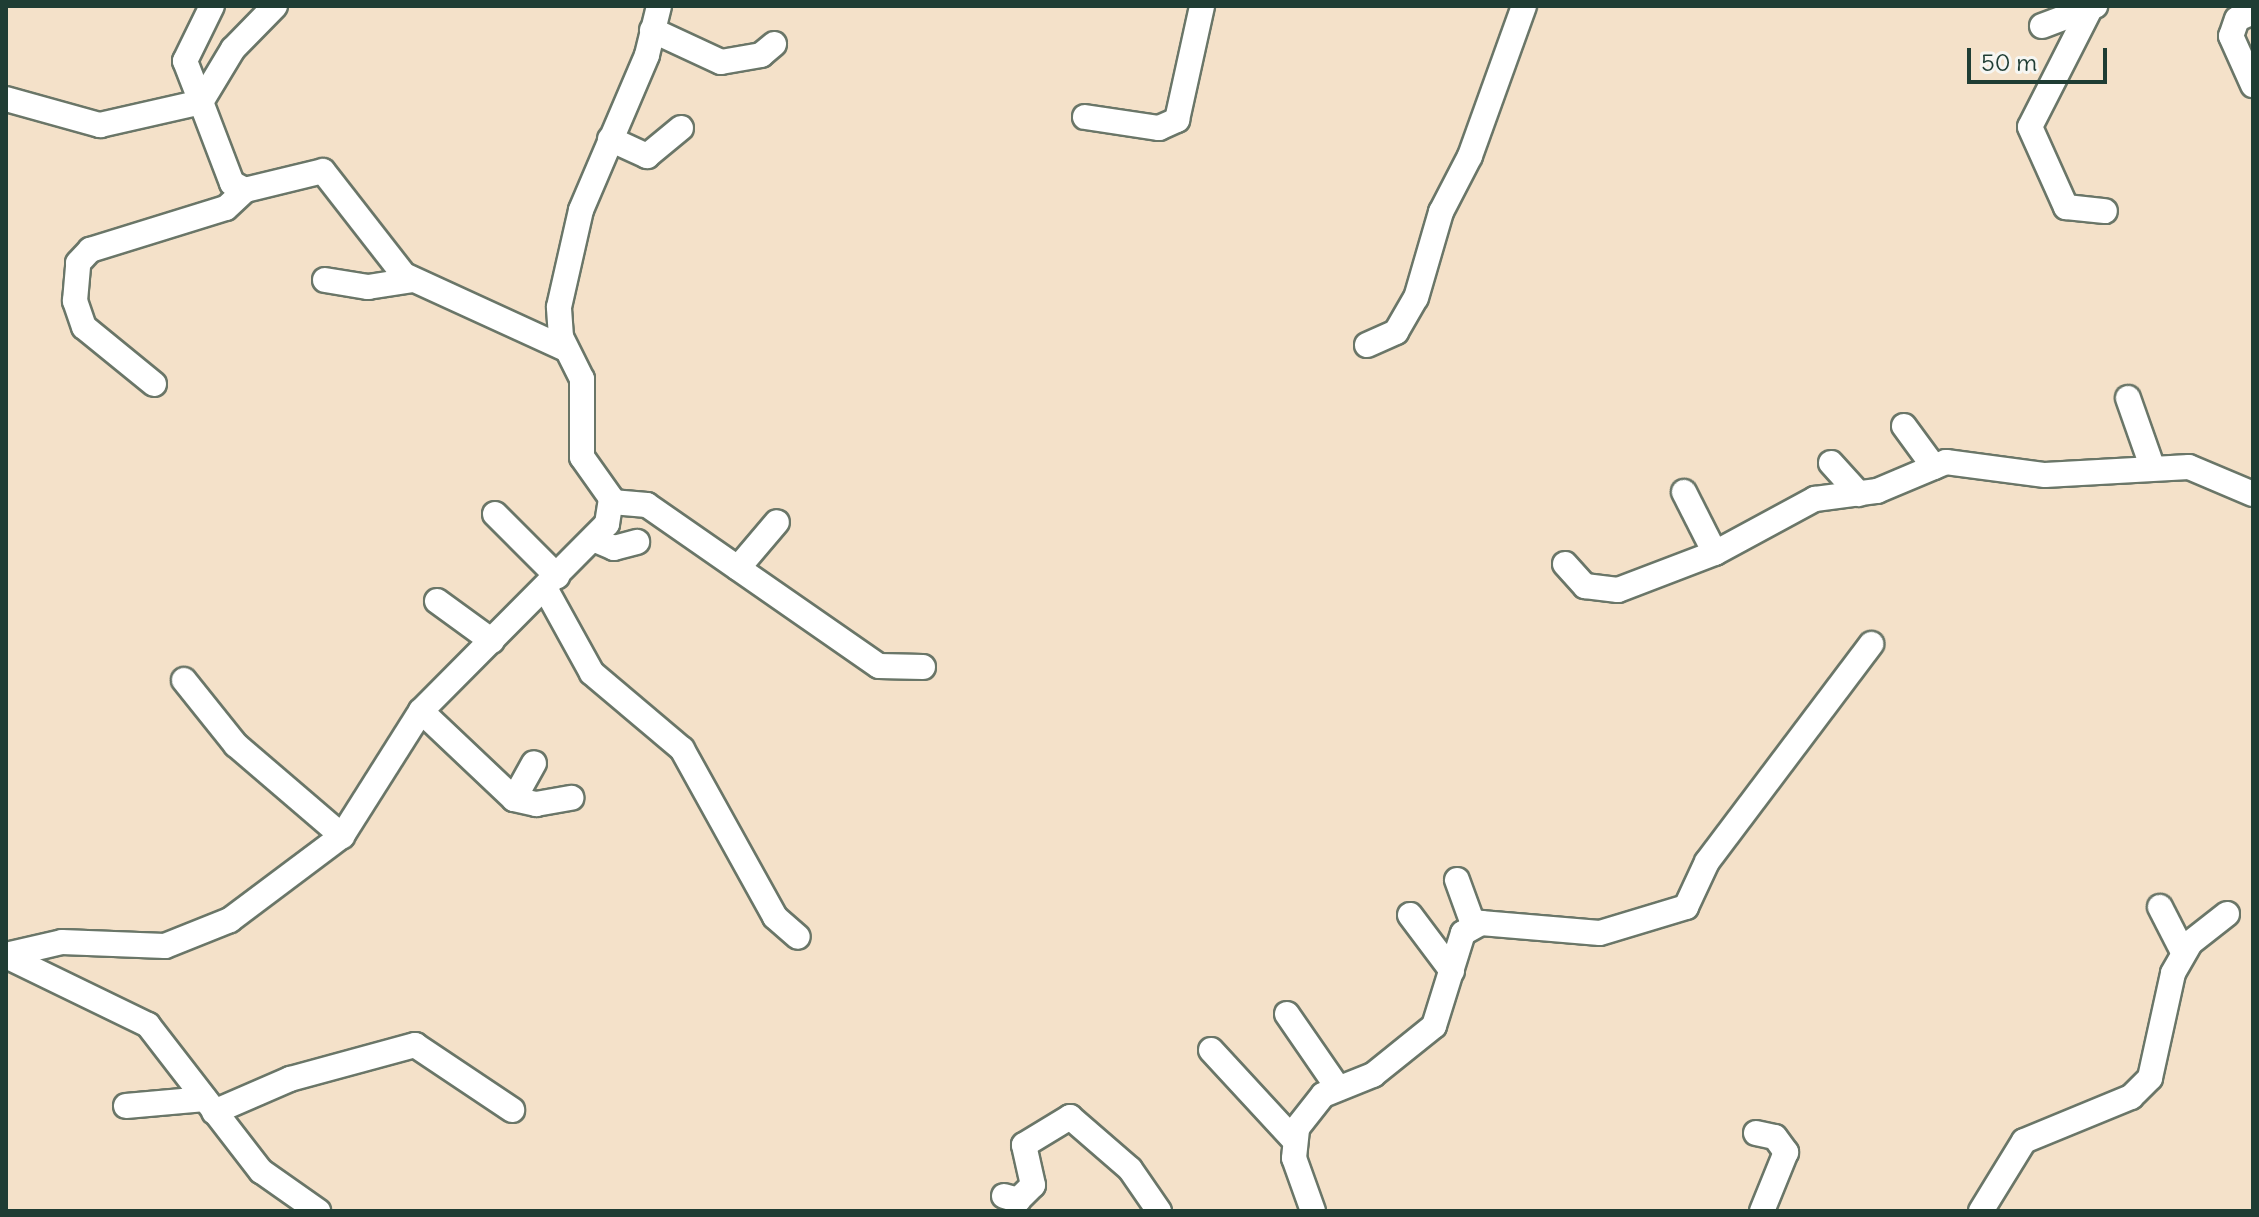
<!DOCTYPE html>
<html>
<head>
<meta charset="utf-8">
<style>
	body { margin:0 }
	#map { position:relative; width:2259px; height:1217px; overflow:hidden; background:#f4e1c9; font-family:Delius,sans-serif }
	div>[style] { position:absolute }
	.roads { filter:drop-shadow(2px 0 #6a7668) drop-shadow(-2px 0 #6a7668) drop-shadow(0 2px #6a7668) drop-shadow(0 -2px #6a7668) }
	.minor>* { height:24px; margin:-12px; padding:0 12px; transform-origin:12px; border-radius:12px; background:#fff }
	span { translate:-50% -50%; white-space:nowrap; text-align:center; line-height:1.15; -webkit-text-stroke:6px #f6f6f2; paint-order:stroke }
	.frame { position:absolute; inset:0; border:8px solid #1f3d34; pointer-events:none }
	.scale { position:absolute; left:1967px; top:48px; width:140px; height:36px; box-sizing:border-box; border:4px solid #1f3d34; border-top:0; padding-left:10px; font-size:24px; line-height:28px; white-space:nowrap; color:#1f3d34; -webkit-text-stroke:6px #f6f6f2; paint-order:stroke }
</style>
</head>
<body>
<div id="map">
	<div class="roads">
		<div class="minor">
			<div style="left:275px;top:6px;width:60px;rotate:134.3deg"></div>
			<div style="left:233px;top:49px;width:62px;rotate:121.1deg"></div>
			<div style="left:201px;top:102px;width:87px;rotate:69.1deg"></div>
			<div style="left:232px;top:183px;width:15px;rotate:28deg"></div>
			<div style="left:245px;top:190px;width:80px;rotate:-13.7deg"></div>
			<div style="left:323px;top:171px;width:132px;rotate:52.1deg"></div>
			<div style="left:404px;top:275px;width:178px;rotate:24.6deg"></div>
			<div style="left:2090px;top:9px;width:132px;rotate:117deg"></div>
			<div style="left:2030px;top:127px;width:88px;rotate:65.8deg"></div>
			<div style="left:2066px;top:207px;width:39px;rotate:6deg"></div>
			<div style="left:2253px;top:12px;width:17px;rotate:156deg"></div>
			<div style="left:2237px;top:19px;width:18px;rotate:109deg"></div>
			<div style="left:2231px;top:36px;width:54px;rotate:65.8deg"></div>
			<div style="left:2042px;top:26px;width:57px;rotate:-20.7deg"></div>
			<div style="left:652px;top:30px;width:76px;rotate:24.9deg"></div>
			<div style="left:721px;top:62px;width:41px;rotate:-9.9deg"></div>
			<div style="left:761px;top:55px;width:17px;rotate:-40deg"></div>
			<div style="left:6px;top:99px;width:98px;rotate:15.5deg"></div>
			<div style="left:100px;top:125px;width:104px;rotate:-12.8deg"></div>
			<div style="left:201px;top:102px;width:44px;rotate:-111.3deg"></div>
			<div style="left:185px;top:61px;width:61px;rotate:-63.9deg"></div>
			<div style="left:1085px;top:117px;width:75px;rotate:8.5deg"></div>
			<div style="left:1159px;top:128px;width:20px;rotate:-24deg"></div>
			<div style="left:1177px;top:120px;width:117px;rotate:-77.6deg"></div>
			<div style="left:610px;top:139px;width:41px;rotate:24.7deg"></div>
			<div style="left:647px;top:156px;width:44px;rotate:-39.5deg"></div>
			<div style="left:325px;top:280px;width:44px;rotate:9.2deg"></div>
			<div style="left:368px;top:287px;width:46px;rotate:-8.8deg"></div>
			<div style="left:1367px;top:345px;width:32px;rotate:-24deg"></div>
			<div style="left:1396px;top:332px;width:39px;rotate:-60deg"></div>
			<div style="left:1416px;top:298px;width:90px;rotate:-73.8deg"></div>
			<div style="left:1441px;top:212px;width:63px;rotate:-62.6deg"></div>
			<div style="left:1470px;top:156px;width:159px;rotate:-70.2deg"></div>
			<div style="left:154px;top:384px;width:90px;rotate:-140.8deg"></div>
			<div style="left:84px;top:327px;width:28px;rotate:-109deg"></div>
			<div style="left:75px;top:301px;width:38px;rotate:-85deg"></div>
			<div style="left:78px;top:263px;width:18px;rotate:-47deg"></div>
			<div style="left:90px;top:250px;width:142px;rotate:-17.2deg"></div>
			<div style="left:226px;top:208px;width:26px;rotate:-43deg"></div>
			<div style="left:2128px;top:398px;width:72px;rotate:70.6deg"></div>
			<div style="left:1904px;top:426px;width:51px;rotate:53.8deg"></div>
			<div style="left:1831px;top:463px;width:42px;rotate:47.9deg"></div>
			<div style="left:1684px;top:492px;width:68px;rotate:63.1deg"></div>
			<div style="left:612px;top:502px;width:35px;rotate:5deg"></div>
			<div style="left:647px;top:505px;width:282px;rotate:34.8deg"></div>
			<div style="left:879px;top:666px;width:44px;rotate:1.3deg"></div>
			<div style="left:495px;top:514px;width:88px;rotate:45deg"></div>
			<div style="left:593px;top:539px;width:23px;rotate:23deg"></div>
			<div style="left:614px;top:548px;width:24px;rotate:-15deg"></div>
			<div style="left:1565px;top:564px;width:30px;rotate:48deg"></div>
			<div style="left:1585px;top:586px;width:33px;rotate:7deg"></div>
			<div style="left:1618px;top:590px;width:104px;rotate:-20.9deg"></div>
			<div style="left:1715px;top:553px;width:114px;rotate:-28.4deg"></div>
			<div style="left:1815px;top:499px;width:63px;rotate:-7.4deg"></div>
			<div style="left:1877px;top:491px;width:75px;rotate:-22.8deg"></div>
			<div style="left:1946px;top:462px;width:100px;rotate:7.5deg"></div>
			<div style="left:2045px;top:475px;width:144px;rotate:-3.2deg"></div>
			<div style="left:2189px;top:467px;width:69px;rotate:22.9deg"></div>
			<div style="left:738px;top:568px;width:60px;rotate:-49.7deg"></div>
			<div style="left:545px;top:588px;width:97px;rotate:61.1deg"></div>
			<div style="left:592px;top:673px;width:118px;rotate:40.2deg"></div>
			<div style="left:682px;top:749px;width:192px;rotate:61deg"></div>
			<div style="left:775px;top:917px;width:30px;rotate:41deg"></div>
			<div style="left:437px;top:601px;width:68px;rotate:36deg"></div>
			<div style="left:184px;top:680px;width:83px;rotate:51.3deg"></div>
			<div style="left:236px;top:745px;width:140px;rotate:40.6deg"></div>
			<div style="left:421px;top:711px;width:128px;rotate:43.4deg"></div>
			<div style="left:514px;top:799px;width:23px;rotate:13deg"></div>
			<div style="left:536px;top:804px;width:36px;rotate:-10deg"></div>
			<div style="left:514px;top:799px;width:41px;rotate:-60.9deg"></div>
			<div style="left:1457px;top:880px;width:47px;rotate:70deg"></div>
			<div style="left:2160px;top:907px;width:51px;rotate:62.9deg"></div>
			<div style="left:1410px;top:915px;width:70px;rotate:53.1deg"></div>
			<div style="left:6px;top:955px;width:57px;rotate:-13.1deg"></div>
			<div style="left:62px;top:942px;width:103px;rotate:2.2deg"></div>
			<div style="left:165px;top:946px;width:70px;rotate:-21.8deg"></div>
			<div style="left:230px;top:920px;width:140px;rotate:-36.9deg"></div>
			<div style="left:342px;top:836px;width:148px;rotate:-57.7deg"></div>
			<div style="left:421px;top:711px;width:264px;rotate:-45.2deg"></div>
			<div style="left:607px;top:524px;width:26px;rotate:-81deg"></div>
			<div style="left:611px;top:498px;width:50px;rotate:-125.3deg"></div>
			<div style="left:582px;top:457px;width:78px;rotate:-90deg"></div>
			<div style="left:582px;top:379px;width:47px;rotate:-116.6deg"></div>
			<div style="left:561px;top:337px;width:30px;rotate:-94deg"></div>
			<div style="left:559px;top:307px;width:99px;rotate:-77.2deg"></div>
			<div style="left:581px;top:210px;width:168px;rotate:-66.9deg"></div>
			<div style="left:647px;top:55px;width:50px;rotate:-76.2deg"></div>
			<div style="left:6px;top:956px;width:158px;rotate:25.9deg"></div>
			<div style="left:148px;top:1025px;width:185px;rotate:52.3deg"></div>
			<div style="left:261px;top:1171px;width:70px;rotate:35.1deg"></div>
			<div style="left:1287px;top:1014px;width:90px;rotate:55.4deg"></div>
			<div style="left:1211px;top:1050px;width:122px;rotate:47.3deg"></div>
			<div style="left:126px;top:1106px;width:79px;rotate:-5.1deg"></div>
			<div style="left:214px;top:1112px;width:83px;rotate:-23.5deg"></div>
			<div style="left:290px;top:1079px;width:130px;rotate:-15.2deg"></div>
			<div style="left:415px;top:1045px;width:117px;rotate:33.8deg"></div>
			<div style="left:1756px;top:1133px;width:19px;rotate:12deg"></div>
			<div style="left:1775px;top:1137px;width:19px;rotate:54deg"></div>
			<div style="left:1786px;top:1152px;width:64px;rotate:112.1deg"></div>
			<div style="left:1004px;top:1196px;width:15px;rotate:16deg"></div>
			<div style="left:1018px;top:1200px;width:21px;rotate:-45deg"></div>
			<div style="left:1033px;top:1185px;width:41px;rotate:-102.7deg"></div>
			<div style="left:1024px;top:1145px;width:54px;rotate:-31.3deg"></div>
			<div style="left:1070px;top:1117px;width:79px;rotate:40.9deg"></div>
			<div style="left:1130px;top:1169px;width:51px;rotate:55.4deg"></div>
			<div style="left:1313px;top:1211px;width:56px;rotate:-109.7deg"></div>
			<div style="left:1294px;top:1158px;width:30px;rotate:-84deg"></div>
			<div style="left:1297px;top:1128px;width:42px;rotate:-51.8deg"></div>
			<div style="left:1323px;top:1095px;width:54px;rotate:-21.8deg"></div>
			<div style="left:1373px;top:1075px;width:78px;rotate:-38.8deg"></div>
			<div style="left:1434px;top:1026px;width:97px;rotate:-72.7deg"></div>
			<div style="left:1463px;top:933px;width:21px;rotate:-29deg"></div>
			<div style="left:1481px;top:923px;width:119px;rotate:4.8deg"></div>
			<div style="left:1600px;top:933px;width:90px;rotate:-16.8deg"></div>
			<div style="left:1686px;top:907px;width:50px;rotate:-65deg"></div>
			<div style="left:1707px;top:862px;width:273px;rotate:-53deg"></div>
			<div style="left:1981px;top:1211px;width:82px;rotate:-58.4deg"></div>
			<div style="left:2024px;top:1141px;width:116px;rotate:-22.4deg"></div>
			<div style="left:2131px;top:1097px;width:27px;rotate:-45deg"></div>
			<div style="left:2150px;top:1078px;width:107px;rotate:-77.6deg"></div>
			<div style="left:2173px;top:973px;width:34px;rotate:-60deg"></div>
			<div style="left:2190px;top:943px;width:47px;rotate:-38.1deg"></div>
		</div>
	</div>
	<div class="frame"></div>
	<div class="scale">50 m</div>
</div>
</body>
</html>
